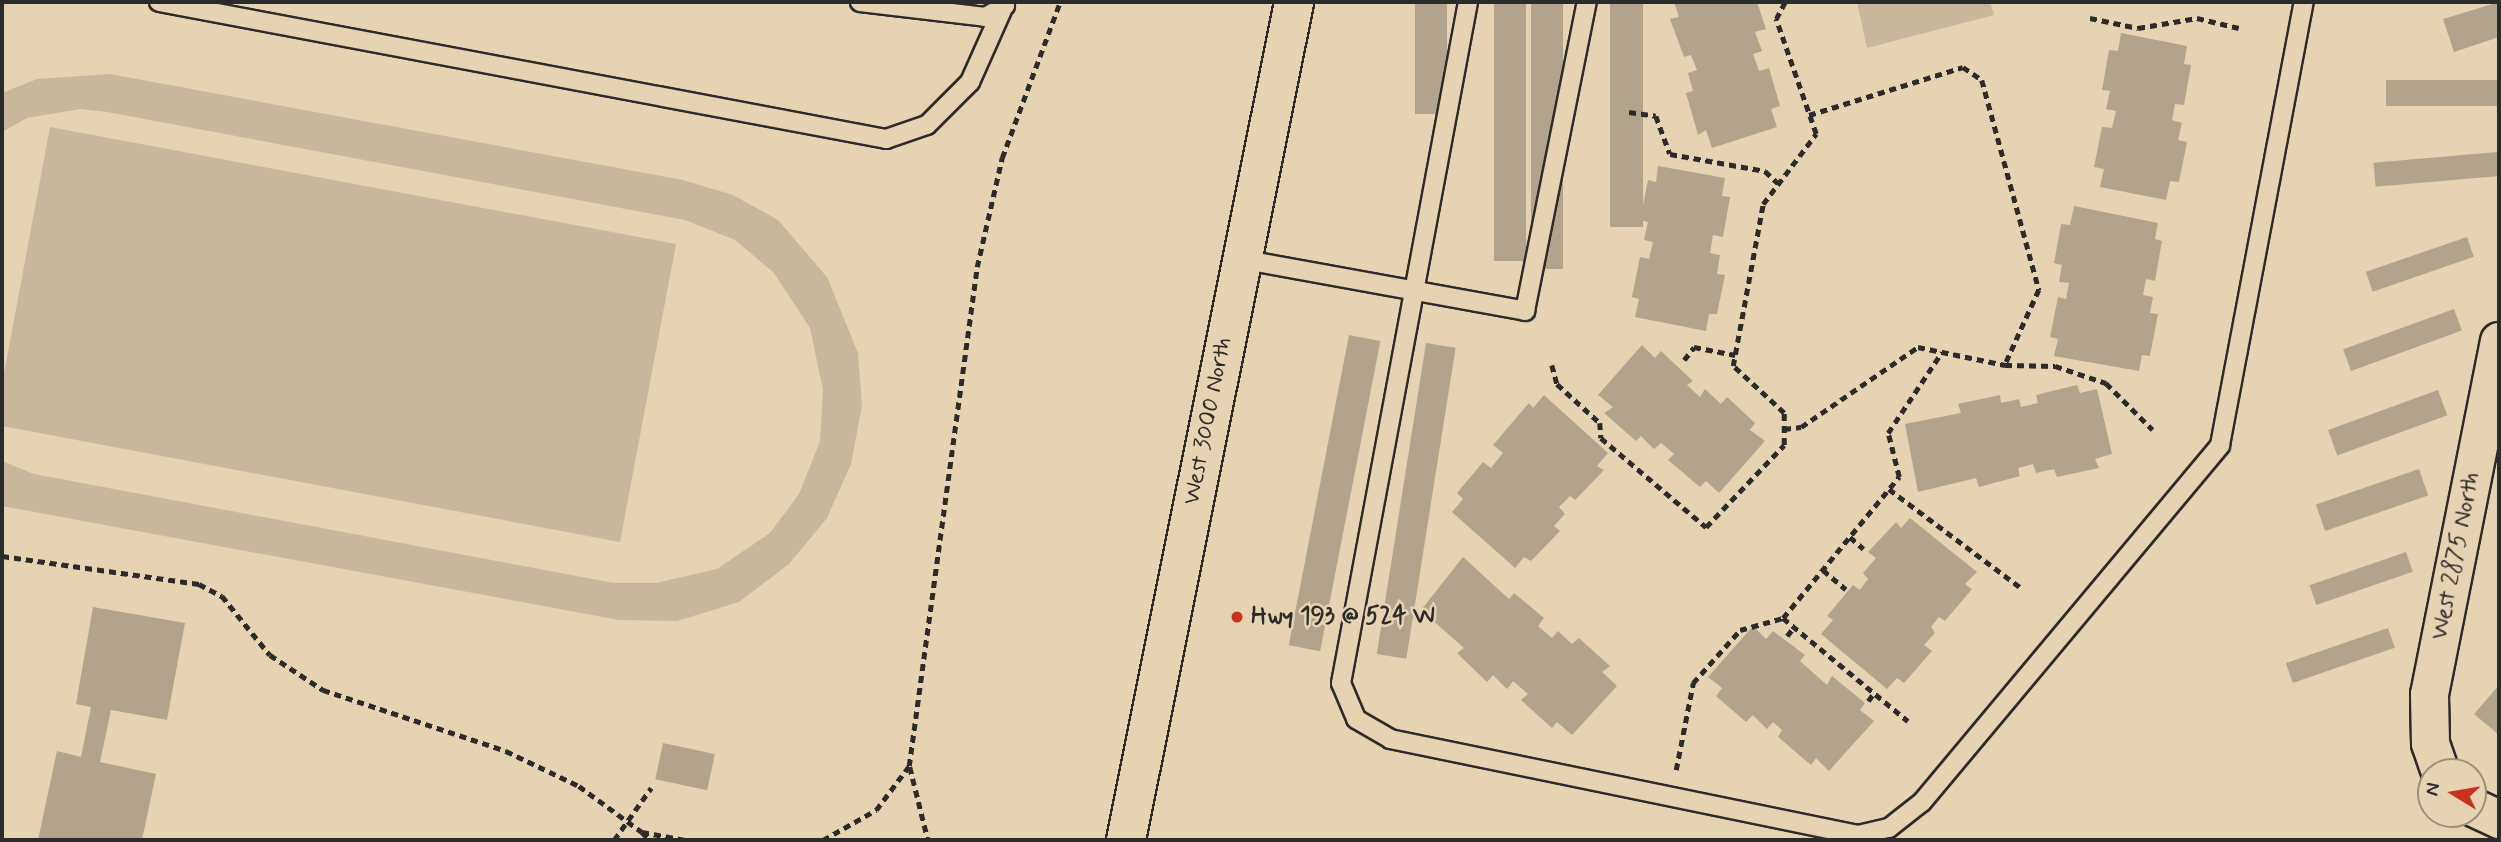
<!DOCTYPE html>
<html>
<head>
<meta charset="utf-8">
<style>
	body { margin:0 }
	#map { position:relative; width:2501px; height:842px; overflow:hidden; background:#e6d3b1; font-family:Mynerve,sans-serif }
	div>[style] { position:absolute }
	.green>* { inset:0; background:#c7b89b }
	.building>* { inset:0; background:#b2a48c; transform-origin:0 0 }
	.path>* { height:4.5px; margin-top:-2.25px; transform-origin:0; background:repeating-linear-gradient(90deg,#2b2b2b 0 7px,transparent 0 12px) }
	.roads { filter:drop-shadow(2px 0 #2b2b2b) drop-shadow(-2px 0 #2b2b2b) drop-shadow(0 2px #2b2b2b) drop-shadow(0 -2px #2b2b2b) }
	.service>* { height:18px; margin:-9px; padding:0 9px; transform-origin:9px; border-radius:9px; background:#e6d3b1 }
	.minor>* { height:37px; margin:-18.5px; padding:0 18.5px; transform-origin:18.5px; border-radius:18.5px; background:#e6d3b1 }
	.primary>* { height:38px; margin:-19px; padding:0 19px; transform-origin:19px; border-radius:19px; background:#e6d3b1 }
	.dots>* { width:19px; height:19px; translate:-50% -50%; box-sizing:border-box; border:4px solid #e6d3b1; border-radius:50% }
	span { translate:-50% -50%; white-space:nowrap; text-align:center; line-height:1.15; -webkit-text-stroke:5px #e6d3b1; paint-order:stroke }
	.street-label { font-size:24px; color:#2b2b2b }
	.poi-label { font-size:24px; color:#2b2b2b; font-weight:700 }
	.left { translate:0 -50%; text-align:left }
	.frame { position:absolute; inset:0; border:4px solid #2b2b2b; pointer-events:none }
	.north { position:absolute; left:2417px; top:758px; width:70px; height:70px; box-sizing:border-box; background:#e6d3b1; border:2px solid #9b907b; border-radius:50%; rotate:281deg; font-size:19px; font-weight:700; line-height:28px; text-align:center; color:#2b2b2b }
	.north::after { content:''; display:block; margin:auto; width:24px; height:32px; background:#c8321e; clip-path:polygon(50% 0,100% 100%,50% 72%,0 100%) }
</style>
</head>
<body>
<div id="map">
	<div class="green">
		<div style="clip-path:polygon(1857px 2px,1990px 2px,1994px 15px,1867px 48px)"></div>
		<div style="clip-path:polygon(110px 74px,683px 180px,733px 195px,778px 220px,827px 277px,858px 353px,862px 406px,851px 464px,827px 518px,789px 564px,739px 602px,677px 621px,619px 620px,2px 506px,2px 461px,34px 474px,614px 583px,656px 583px,717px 569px,770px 533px,799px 494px,820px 441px,823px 390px,810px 328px,774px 273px,735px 240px,685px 220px,107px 112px,80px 109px,27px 118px,2px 132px,2px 93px,37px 79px)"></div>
		<div style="clip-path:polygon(50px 127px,676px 244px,620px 542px,2px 426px,2px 384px)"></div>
	</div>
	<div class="building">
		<div style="left:1415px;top:2px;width:32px;height:112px"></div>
		<div style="left:1494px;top:2px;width:32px;height:259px"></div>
		<div style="left:1531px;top:2px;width:32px;height:267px"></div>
		<div style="left:1610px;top:2px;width:33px;height:225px"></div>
		<div style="clip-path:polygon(1674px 2px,1757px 2px,1766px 29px,1755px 32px,1762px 51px,1753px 54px,1759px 71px,1769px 68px,1780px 106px,1771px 109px,1777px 127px,1712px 148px,1706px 130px,1698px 135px,1686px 93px,1693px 91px,1688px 73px,1697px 70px,1691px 55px,1684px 57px,1670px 19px,1679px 17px)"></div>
		<div style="clip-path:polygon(2499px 2px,2499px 37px,2454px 52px,2443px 19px)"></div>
		<div style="clip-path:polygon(2121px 33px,2187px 46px,2184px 64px,2191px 65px,2184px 105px,2175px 104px,2172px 120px,2182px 123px,2178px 140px,2187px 142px,2179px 182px,2170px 181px,2166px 200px,2100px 187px,2104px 169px,2094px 167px,2102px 127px,2112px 128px,2116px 111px,2106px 109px,2110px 91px,2102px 90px,2109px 50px,2118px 51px)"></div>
		<div style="left:2499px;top:80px;width:26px;height:113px;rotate:90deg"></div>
		<div style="left:2497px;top:152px;width:24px;height:124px;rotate:85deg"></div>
		<div style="clip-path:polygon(1658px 166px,1725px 178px,1722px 196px,1730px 197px,1723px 237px,1713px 235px,1710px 253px,1720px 255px,1717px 274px,1725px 275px,1717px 314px,1709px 314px,1706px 331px,1635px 317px,1639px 299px,1632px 297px,1640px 257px,1649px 259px,1653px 242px,1644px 240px,1648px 222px,1640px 220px,1648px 180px,1656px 182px)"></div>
		<div style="clip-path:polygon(2074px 206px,2158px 223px,2155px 239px,2162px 241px,2155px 281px,2146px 279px,2143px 295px,2153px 297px,2150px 313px,2158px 314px,2150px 356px,2142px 355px,2139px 371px,2054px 356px,2058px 339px,2050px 337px,2058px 297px,2066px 299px,2069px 283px,2059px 282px,2062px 265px,2054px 263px,2061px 224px,2070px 225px)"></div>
		<div style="left:2467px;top:237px;width:21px;height:107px;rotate:71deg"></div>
		<div style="left:2454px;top:309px;width:23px;height:118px;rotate:70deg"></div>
		<div style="left:1349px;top:335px;width:32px;height:316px;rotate:11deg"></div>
		<div style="left:1426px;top:343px;width:30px;height:315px;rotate:9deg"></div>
		<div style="clip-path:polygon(1642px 345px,1655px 358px,1661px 351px,1693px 381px,1687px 385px,1700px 397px,1705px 389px,1721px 404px,1727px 397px,1755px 423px,1750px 430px,1765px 441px,1719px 493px,1706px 481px,1700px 487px,1668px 460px,1674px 454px,1661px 443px,1654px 449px,1641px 436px,1636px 441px,1604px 413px,1613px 407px,1598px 395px)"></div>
		<div style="clip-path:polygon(2077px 385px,2080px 393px,2097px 389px,2112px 454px,2095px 459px,2099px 468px,2057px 477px,2054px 469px,2036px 473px,2033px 464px,2018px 468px,2020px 476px,1979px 487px,1976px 478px,1918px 492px,1905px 424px,1961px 413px,1958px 404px,2000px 395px,2001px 403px,2019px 399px,2021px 407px,2038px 403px,2036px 395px)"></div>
		<div style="left:2438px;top:390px;width:27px;height:117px;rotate:70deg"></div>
		<div style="clip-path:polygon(1544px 395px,1608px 453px,1597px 466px,1604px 470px,1575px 500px,1570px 496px,1559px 507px,1565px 514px,1554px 526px,1560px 531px,1531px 561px,1524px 557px,1515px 568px,1452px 512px,1463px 499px,1457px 493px,1483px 462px,1491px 468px,1503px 453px,1493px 445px,1529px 403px,1533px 408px)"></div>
		<div style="left:2419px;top:469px;width:28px;height:109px;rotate:71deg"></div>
		<div style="clip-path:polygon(1910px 518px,1977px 572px,1965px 584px,1972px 589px,1945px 621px,1939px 617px,1931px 627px,1935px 633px,1924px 645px,1932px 651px,1904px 683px,1897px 678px,1887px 689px,1821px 634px,1833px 620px,1827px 616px,1853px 585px,1860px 590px,1868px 579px,1863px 573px,1876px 558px,1868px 552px,1896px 522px,1901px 528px)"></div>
		<div style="left:2406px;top:552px;width:21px;height:102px;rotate:71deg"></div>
		<div style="clip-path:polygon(1463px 557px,1509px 599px,1514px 593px,1544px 618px,1538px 626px,1552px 638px,1558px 631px,1572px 644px,1579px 638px,1610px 666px,1602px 672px,1617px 686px,1572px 735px,1557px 722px,1552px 728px,1521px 700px,1528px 694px,1513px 681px,1507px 689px,1493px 675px,1487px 682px,1457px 653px,1464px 648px,1421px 610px)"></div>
		<div style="clip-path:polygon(93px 607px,185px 623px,167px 720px,111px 710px,100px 762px,156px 774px,142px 840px,38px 840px,57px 751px,81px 757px,91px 707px,76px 704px)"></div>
		<div style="clip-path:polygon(1753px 626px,1766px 639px,1773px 631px,1805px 655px,1800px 661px,1827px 685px,1832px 676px,1865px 703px,1860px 710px,1874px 721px,1829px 771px,1816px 758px,1811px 765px,1778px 737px,1782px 730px,1773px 722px,1767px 729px,1753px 715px,1746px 722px,1716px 696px,1722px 688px,1708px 677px)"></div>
		<div style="left:2388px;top:628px;width:21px;height:108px;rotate:71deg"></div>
		<div style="clip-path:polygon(2499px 685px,2499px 735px,2474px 714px)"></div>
		<div style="left:663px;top:743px;width:53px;height:37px;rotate:12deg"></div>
	</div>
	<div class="path">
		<div style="left:2090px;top:18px;width:49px;rotate:11.8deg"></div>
		<div style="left:2138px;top:28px;width:60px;rotate:-9.6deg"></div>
		<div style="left:2197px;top:18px;width:43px;rotate:13.4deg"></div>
		<div style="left:1629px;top:112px;width:27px;rotate:8deg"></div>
		<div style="left:1656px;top:116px;width:40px;rotate:69.8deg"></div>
		<div style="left:1670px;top:154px;width:97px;rotate:10.1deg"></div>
		<div style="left:1765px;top:171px;width:18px;rotate:43deg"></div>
		<div style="left:1809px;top:115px;width:161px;rotate:-17.3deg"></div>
		<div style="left:1963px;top:67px;width:23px;rotate:34deg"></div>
		<div style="left:1982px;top:80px;width:218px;rotate:74.8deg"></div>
		<div style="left:2039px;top:290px;width:82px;rotate:114.4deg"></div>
		<div style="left:1684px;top:360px;width:16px;rotate:-52deg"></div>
		<div style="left:1694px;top:347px;width:42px;rotate:11deg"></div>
		<div style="left:1552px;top:365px;width:20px;rotate:75deg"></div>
		<div style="left:1557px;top:384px;width:58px;rotate:42.2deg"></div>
		<div style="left:1600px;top:423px;width:15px;rotate:86deg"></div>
		<div style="left:1601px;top:438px;width:138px;rotate:40.3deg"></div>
		<div style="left:1706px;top:527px;width:113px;rotate:-46.4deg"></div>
		<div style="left:1784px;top:445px;width:32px;rotate:-90deg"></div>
		<div style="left:1784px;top:413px;width:69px;rotate:-137.3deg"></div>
		<div style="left:1733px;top:366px;width:165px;rotate:-79.5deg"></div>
		<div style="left:1763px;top:204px;width:88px;rotate:-52.9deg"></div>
		<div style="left:1816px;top:134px;width:122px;rotate:-109.2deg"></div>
		<div style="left:1776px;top:19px;width:19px;rotate:-62deg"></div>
		<div style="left:1784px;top:429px;width:17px;rotate:-7deg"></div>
		<div style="left:1801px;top:427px;width:142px;rotate:-34.4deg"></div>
		<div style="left:1918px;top:347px;width:89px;rotate:11.7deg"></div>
		<div style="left:2005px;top:365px;width:50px;rotate:1.1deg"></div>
		<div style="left:2055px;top:366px;width:54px;rotate:18.4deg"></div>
		<div style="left:2106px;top:383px;width:66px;rotate:45deg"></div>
		<div style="left:1889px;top:489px;width:164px;rotate:36.8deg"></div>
		<div style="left:1850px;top:537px;width:18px;rotate:41deg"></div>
		<div style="left:2px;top:556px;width:199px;rotate:8.1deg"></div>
		<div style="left:199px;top:584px;width:26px;rotate:28deg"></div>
		<div style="left:222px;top:596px;width:76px;rotate:50.9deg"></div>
		<div style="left:270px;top:655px;width:64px;rotate:33.4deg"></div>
		<div style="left:323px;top:690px;width:193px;rotate:18.4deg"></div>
		<div style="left:506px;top:751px;width:81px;rotate:25.6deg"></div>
		<div style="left:579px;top:786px;width:78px;rotate:36.1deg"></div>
		<div style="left:642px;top:832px;width:44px;rotate:10.5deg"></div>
		<div style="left:1823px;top:570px;width:30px;rotate:40deg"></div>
		<div style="left:1783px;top:618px;width:162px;rotate:39.5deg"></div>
		<div style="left:1787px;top:636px;width:11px;rotate:-52deg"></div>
		<div style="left:1868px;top:701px;width:10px;rotate:-53deg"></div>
		<div style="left:910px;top:767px;width:75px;rotate:76.1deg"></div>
		<div style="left:1676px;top:770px;width:89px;rotate:-78.9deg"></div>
		<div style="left:1693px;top:683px;width:71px;rotate:-48.4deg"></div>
		<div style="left:1740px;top:630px;width:45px;rotate:-15.6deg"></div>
		<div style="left:1783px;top:618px;width:183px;rotate:-50.6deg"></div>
		<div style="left:1899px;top:477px;width:45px;rotate:-104deg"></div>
		<div style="left:1888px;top:433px;width:97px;rotate:-56.3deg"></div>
		<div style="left:642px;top:832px;width:11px;rotate:45deg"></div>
		<div style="left:614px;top:840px;width:64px;rotate:-54.6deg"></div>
		<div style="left:823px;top:840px;width:61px;rotate:-29.5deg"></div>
		<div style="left:876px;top:810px;width:55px;rotate:-53.1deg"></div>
		<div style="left:909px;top:766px;width:504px;rotate:-82.24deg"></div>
		<div style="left:977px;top:267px;width:112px;rotate:-77.1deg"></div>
		<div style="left:1002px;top:158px;width:166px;rotate:-69.6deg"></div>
	</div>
	<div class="roads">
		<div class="service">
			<div style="left:159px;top:2px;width:740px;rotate:10.67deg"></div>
			<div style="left:886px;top:139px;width:43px;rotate:-18.9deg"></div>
			<div style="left:927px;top:125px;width:61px;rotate:-45deg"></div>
			<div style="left:970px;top:82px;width:79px;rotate:-66deg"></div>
			<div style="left:860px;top:2px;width:126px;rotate:6.8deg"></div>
			<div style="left:985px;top:17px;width:23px;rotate:-29deg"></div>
			<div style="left:1468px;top:2px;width:693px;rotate:100.56deg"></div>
			<div style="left:1341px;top:683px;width:39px;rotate:67deg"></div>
			<div style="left:1356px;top:719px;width:39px;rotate:30deg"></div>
			<div style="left:1390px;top:739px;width:478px;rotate:11.6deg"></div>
			<div style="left:1858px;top:835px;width:32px;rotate:-13deg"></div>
			<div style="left:1889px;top:828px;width:42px;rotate:-38.2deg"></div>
			<div style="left:1922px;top:802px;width:465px;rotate:-50.1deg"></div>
			<div style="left:2220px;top:445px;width:451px;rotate:-79.3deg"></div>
			<div style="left:1240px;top:259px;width:290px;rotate:10.3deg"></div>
			<div style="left:1525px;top:311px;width:315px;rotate:-78.7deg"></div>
		</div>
		<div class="minor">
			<div style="left:2440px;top:772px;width:31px;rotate:-109deg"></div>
			<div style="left:2430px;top:743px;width:49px;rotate:-91.2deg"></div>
			<div style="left:2429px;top:694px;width:360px;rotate:-78.8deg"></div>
			<div style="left:2473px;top:807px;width:29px;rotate:25deg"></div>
		</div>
		<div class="primary">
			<div style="left:1126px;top:840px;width:855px;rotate:-78.66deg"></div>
		</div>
	</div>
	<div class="dots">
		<div style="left:1237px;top:617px;background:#c8321e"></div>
	</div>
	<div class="street-label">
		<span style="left:1208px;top:421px;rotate:-79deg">West 3000 North</span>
		<span style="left:2456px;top:556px;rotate:-79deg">West 2875 North</span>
	</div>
	<div class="poi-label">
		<span class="left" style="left:1251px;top:617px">Hwy 193 @ 524 W</span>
	</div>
	<div class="frame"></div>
	<div class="north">N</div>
</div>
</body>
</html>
